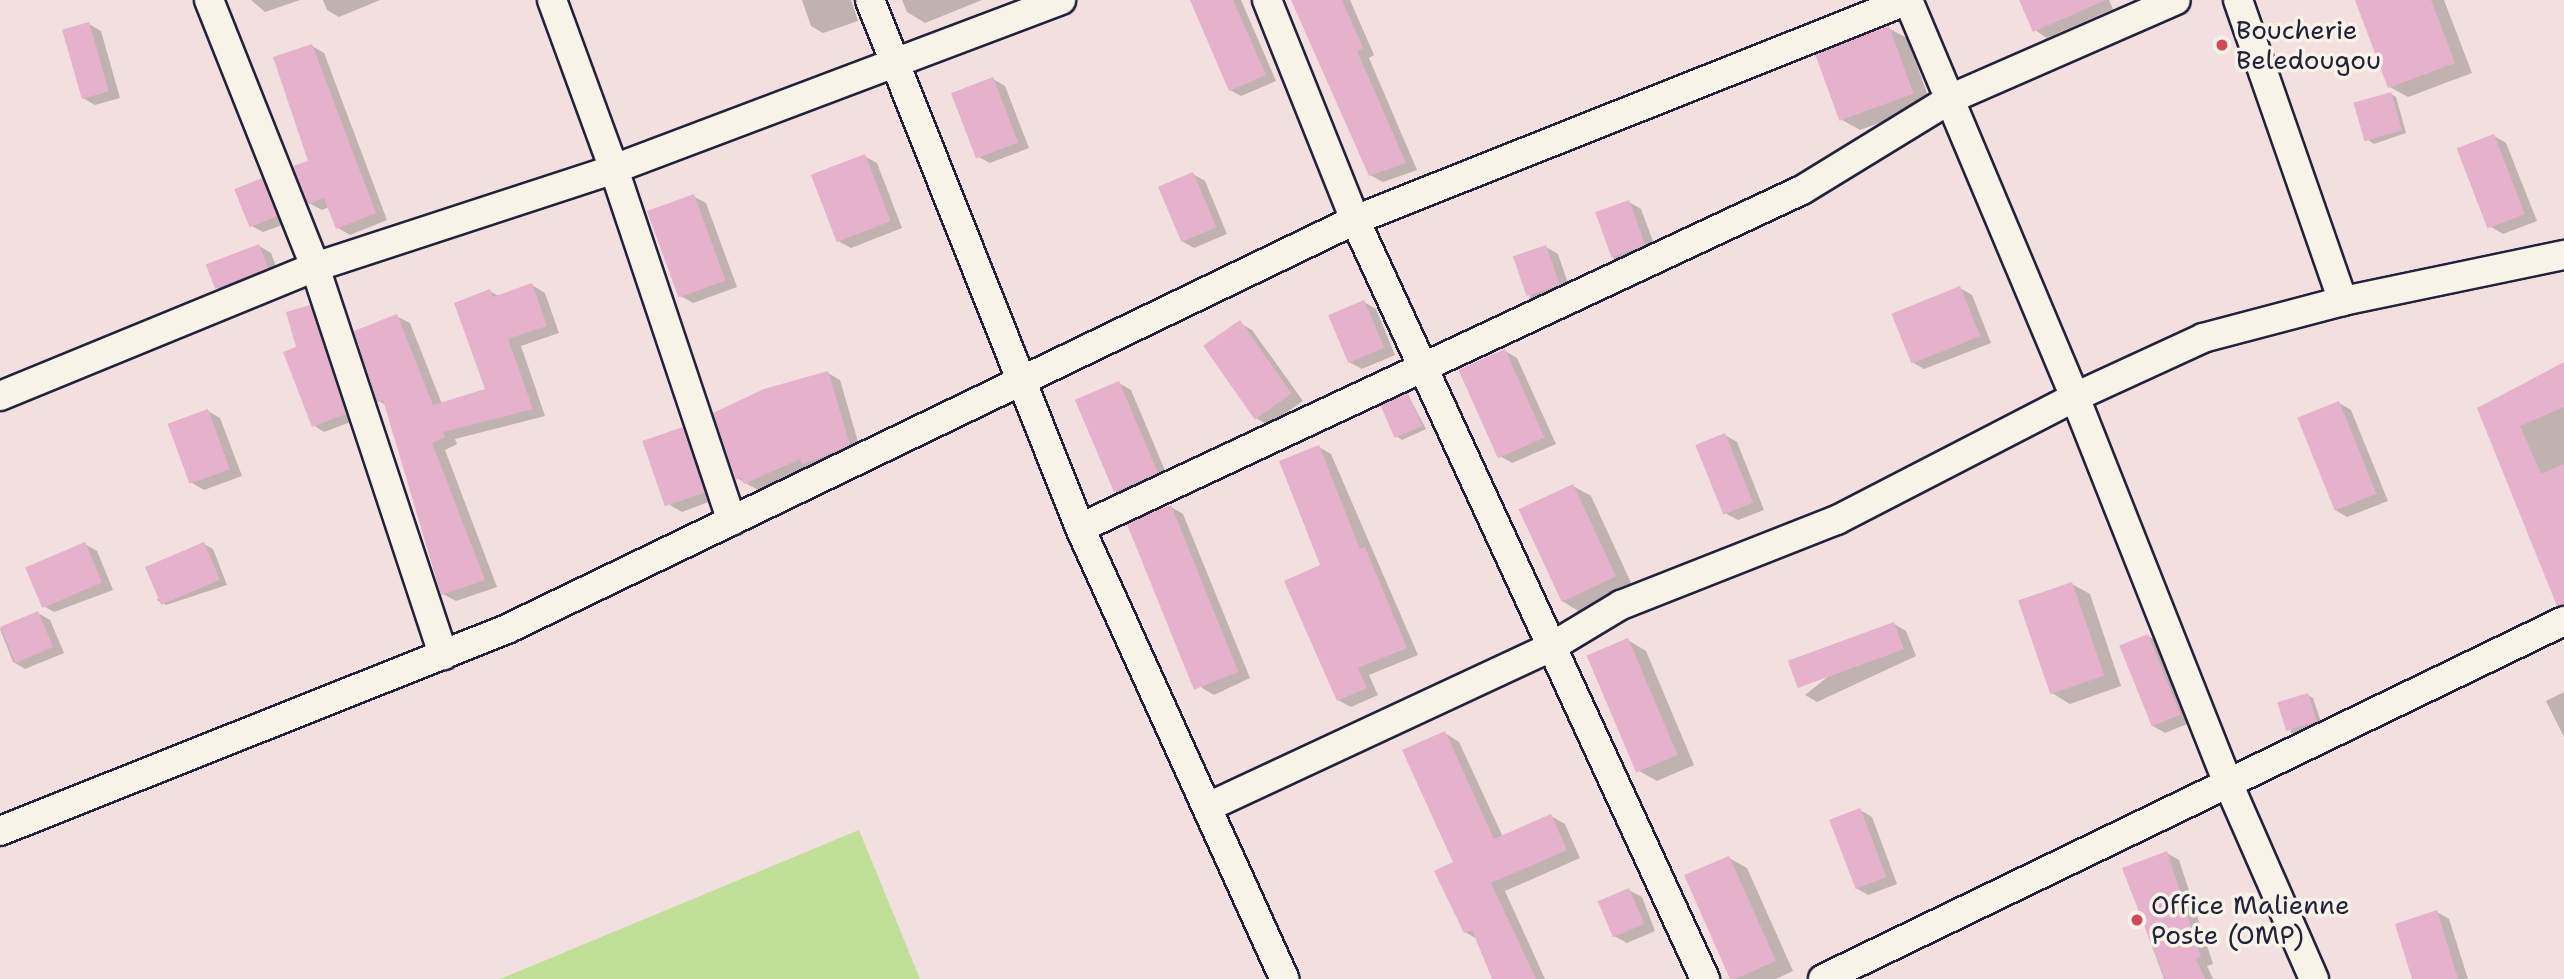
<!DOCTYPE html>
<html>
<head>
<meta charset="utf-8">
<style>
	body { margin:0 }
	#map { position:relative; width:2564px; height:979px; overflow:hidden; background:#f2dfdf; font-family:"Shantell Sans",sans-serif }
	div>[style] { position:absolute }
	.green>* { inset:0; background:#c0df97 }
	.shadow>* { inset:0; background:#0003 }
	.building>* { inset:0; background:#e6b1cb; transform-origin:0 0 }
	.roads { filter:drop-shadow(2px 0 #22223b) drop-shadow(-2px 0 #22223b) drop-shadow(0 2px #22223b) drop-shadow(0 -2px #22223b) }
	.street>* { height:28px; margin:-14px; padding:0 14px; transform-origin:14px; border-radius:14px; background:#f7f3e8 }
	.dots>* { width:19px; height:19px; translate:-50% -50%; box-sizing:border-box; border:4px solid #f7f3e8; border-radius:50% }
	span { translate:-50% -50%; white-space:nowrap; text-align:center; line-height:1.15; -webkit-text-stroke:7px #f7f3e8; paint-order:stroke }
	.poi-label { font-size:26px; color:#22223b }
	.left { translate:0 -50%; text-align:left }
</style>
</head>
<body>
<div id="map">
	<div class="green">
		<div style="clip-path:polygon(859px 830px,920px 979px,500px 979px)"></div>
	</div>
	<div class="shadow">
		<div style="clip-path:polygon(251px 0,300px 0,265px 12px)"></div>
		<div style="clip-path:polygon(323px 0,380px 0,339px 17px,327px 10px)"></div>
		<div style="clip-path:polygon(802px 0,851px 0,858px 21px,823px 33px,811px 26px)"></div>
		<div style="clip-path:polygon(902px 0,982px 0,925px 23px,907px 12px)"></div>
		<div style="clip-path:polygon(1192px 0,1241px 0,1276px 81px,1241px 96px,1230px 90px)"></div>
		<div style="clip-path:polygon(1293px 0,1350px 0,1374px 55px,1369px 58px,1417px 170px,1383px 182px,1370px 175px)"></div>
		<div style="clip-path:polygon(2021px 0,2109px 0,2113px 9px,2047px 38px,2035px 30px)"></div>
		<div style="clip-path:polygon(2357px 0,2444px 0,2472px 73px,2408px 97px,2390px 87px)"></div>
		<div style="clip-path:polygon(89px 24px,101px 31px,120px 98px,95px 105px,83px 98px)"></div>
		<div style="clip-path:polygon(1888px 28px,1907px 38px,1931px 104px,1860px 130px,1842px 120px)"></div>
		<div style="clip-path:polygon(312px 46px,324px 53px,387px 220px,350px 235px,338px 228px,329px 207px,322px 210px,309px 203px)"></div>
		<div style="clip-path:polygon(993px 79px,1005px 86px,1029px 148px,990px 163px,977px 156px)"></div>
		<div style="clip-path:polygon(2391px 94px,2396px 97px,2406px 133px,2374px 144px,2368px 140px)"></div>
		<div style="clip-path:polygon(2494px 136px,2506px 143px,2537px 221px,2503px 234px,2491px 227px)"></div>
		<div style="clip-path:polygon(864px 156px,877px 163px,902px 228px,851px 248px,838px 241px)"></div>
		<div style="clip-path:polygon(1193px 174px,1205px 181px,1227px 234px,1194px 248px,1182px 241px)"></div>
		<div style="clip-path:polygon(262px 180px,274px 187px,288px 223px,263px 232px,250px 225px)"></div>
		<div style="clip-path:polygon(693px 196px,706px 203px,737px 287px,693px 303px,681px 296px)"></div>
		<div style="clip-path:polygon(1629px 202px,1641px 209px,1657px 252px,1626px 266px,1613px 259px)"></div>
		<div style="clip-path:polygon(259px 246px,271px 253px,279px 275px,230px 295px,217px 288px)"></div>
		<div style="clip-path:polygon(1546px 247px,1558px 254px,1571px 292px,1541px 306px,1529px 299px)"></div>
		<div style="clip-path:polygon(532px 285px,545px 293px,559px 333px,521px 346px,545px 416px,455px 439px,457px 444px,445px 450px,497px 587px,456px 601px,443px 594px,386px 405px,378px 401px,396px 316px,410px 323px,442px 404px,487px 390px,490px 291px,500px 297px)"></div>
		<div style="clip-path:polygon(1960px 288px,1972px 295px,1991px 343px,1924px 369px,1912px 362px)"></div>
		<div style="clip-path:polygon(1364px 302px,1376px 309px,1395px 355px,1362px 369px,1349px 362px)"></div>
		<div style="clip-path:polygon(310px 307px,321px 313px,356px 420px,324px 432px,313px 425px,298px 348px)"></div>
		<div style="clip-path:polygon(1240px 323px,1252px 330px,1303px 401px,1268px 425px,1256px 418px)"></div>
		<div style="clip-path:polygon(1505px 351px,1517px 358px,1556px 444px,1512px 463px,1500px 456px)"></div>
		<div style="clip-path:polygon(2564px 364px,2564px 589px,2480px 409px)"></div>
		<div style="clip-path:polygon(828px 373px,840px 380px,861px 452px,815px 470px,809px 467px,758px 490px,737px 478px)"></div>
		<div style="clip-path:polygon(1119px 383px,1131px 390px,1169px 480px,1128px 499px,1116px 492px)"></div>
		<div style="clip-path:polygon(1408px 395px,1426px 429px,1402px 440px,1396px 436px)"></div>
		<div style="clip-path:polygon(2339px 403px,2351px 410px,2388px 501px,2347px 517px,2335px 510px)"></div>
		<div style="clip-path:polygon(208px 411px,220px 418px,242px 476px,204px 490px,192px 483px)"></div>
		<div style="clip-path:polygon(683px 429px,695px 436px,716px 499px,682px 512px,670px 505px)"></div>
		<div style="clip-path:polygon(1725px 435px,1737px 442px,1764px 510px,1738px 520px,1725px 513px)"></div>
		<div style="clip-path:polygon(1319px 447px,1331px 454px,1418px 655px,1369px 675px,1378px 695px,1351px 707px,1338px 700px,1322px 566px)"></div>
		<div style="clip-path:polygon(1573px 486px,1591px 496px,1633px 587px,1580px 612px,1562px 601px)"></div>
		<div style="clip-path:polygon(1171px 507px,1183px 514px,1250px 678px,1214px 695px,1202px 688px)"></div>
		<div style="clip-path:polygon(85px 544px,97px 551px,113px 590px,54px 612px,42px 605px)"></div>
		<div style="clip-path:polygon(204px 544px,213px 549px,227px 585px,166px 605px,157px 600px)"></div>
		<div style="clip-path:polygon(2072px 584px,2090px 594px,2121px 686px,2070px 704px,2052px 693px)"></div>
		<div style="clip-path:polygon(38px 613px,50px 620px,64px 653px,25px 669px,13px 662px,0 629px)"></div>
		<div style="clip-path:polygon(1894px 624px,1906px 631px,1916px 656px,1817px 702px,1805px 695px)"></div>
		<div style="clip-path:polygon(2148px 636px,2161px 643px,2192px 722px,2165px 733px,2153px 726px)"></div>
		<div style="clip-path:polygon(1628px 640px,1646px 651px,1694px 765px,1657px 781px,1639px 771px)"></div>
		<div style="clip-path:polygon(2564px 692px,2564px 737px,2546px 701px)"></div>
		<div style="clip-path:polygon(2308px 695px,2313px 698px,2322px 725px,2295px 735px,2290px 732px)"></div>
		<div style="clip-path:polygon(1445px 733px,1459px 742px,1503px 837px,1551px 816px,1565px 824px,1580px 858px,1505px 891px,1545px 979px,1494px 979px,1477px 939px,1465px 932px)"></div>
		<div style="clip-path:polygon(1860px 810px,1872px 817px,1897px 884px,1868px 895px,1856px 888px)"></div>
		<div style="clip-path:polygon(2167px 853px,2179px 860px,2213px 964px,2207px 966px,2213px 979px,2164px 979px,2124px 869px)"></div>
		<div style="clip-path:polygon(1729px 858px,1747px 868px,1793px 971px,1776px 979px,1732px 979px)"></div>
		<div style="clip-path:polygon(1629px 890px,1642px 897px,1655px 931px,1627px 943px,1614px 936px)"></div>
		<div style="clip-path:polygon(2437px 912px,2449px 919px,2468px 979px,2414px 979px)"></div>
	</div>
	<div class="building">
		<div style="clip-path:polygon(1190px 0,1233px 0,1266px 75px,1229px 91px)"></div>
		<div style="clip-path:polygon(1291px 0,1342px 0,1363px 48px,1357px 51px,1406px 163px,1369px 176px)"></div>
		<div style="clip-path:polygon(2019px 0,2106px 0,2033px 32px)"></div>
		<div style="clip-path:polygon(2355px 0,2431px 0,2455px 63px,2388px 88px)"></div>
		<div style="left:89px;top:22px;width:72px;height:28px;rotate:74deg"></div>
		<div style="left:1889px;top:26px;width:72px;height:79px;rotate:70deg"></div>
		<div style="clip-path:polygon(312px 44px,376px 213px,336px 229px,324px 198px,308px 204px,293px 166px,308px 161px,273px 57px)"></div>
		<div style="left:993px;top:77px;width:70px;height:45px;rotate:69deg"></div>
		<div style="left:2391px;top:92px;width:40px;height:39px;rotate:74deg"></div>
		<div style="left:2494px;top:134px;width:86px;height:40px;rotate:69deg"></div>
		<div style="left:865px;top:154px;width:72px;height:58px;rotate:69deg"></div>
		<div style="left:1193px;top:172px;width:60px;height:38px;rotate:67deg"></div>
		<div style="left:262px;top:178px;width:41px;height:30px;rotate:68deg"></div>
		<div style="left:694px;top:194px;width:92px;height:50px;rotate:70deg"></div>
		<div style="left:1629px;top:200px;width:48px;height:36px;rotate:70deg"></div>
		<div style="left:259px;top:244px;width:26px;height:57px;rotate:69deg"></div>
		<div style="left:1546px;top:245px;width:42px;height:35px;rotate:71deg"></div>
		<div style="clip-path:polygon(532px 283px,547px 326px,508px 339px,533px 409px,443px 432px,445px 437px,432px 443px,485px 580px,441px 595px,383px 400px,377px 402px,354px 331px,397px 314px,433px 405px,485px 389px,454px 303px,490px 289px,493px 297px)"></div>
		<div style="left:1960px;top:286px;width:54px;height:74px;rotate:68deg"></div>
		<div style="left:1364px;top:300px;width:52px;height:39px;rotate:67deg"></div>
		<div style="clip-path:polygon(310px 305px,346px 414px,312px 427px,283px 352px,296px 347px,286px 312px)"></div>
		<div style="left:1240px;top:320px;width:90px;height:45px;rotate:55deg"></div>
		<div style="left:1505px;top:349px;width:97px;height:51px;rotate:66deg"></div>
		<div style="clip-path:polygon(2564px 362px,2564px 407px,2520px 426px,2541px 474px,2564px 464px,2564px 605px,2557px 606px,2477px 408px)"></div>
		<div style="clip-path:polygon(828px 371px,850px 445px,802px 465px,800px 459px,744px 484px,741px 477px,736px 480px,713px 413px,764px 389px)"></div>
		<div style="left:1119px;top:381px;width:100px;height:48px;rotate:67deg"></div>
		<div style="left:1408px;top:393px;width:36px;height:30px;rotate:67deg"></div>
		<div style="left:2339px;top:401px;width:100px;height:45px;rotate:68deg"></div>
		<div style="left:208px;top:409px;width:64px;height:43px;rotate:70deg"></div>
		<div style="left:683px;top:427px;width:69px;height:43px;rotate:71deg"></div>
		<div style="left:1725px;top:433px;width:75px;height:32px;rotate:68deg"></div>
		<div style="clip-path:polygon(1319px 445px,1360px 549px,1365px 547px,1407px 648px,1358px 668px,1367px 688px,1337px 701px,1284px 581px,1320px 565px,1279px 461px)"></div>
		<div style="left:1573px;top:484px;width:102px;height:60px;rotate:65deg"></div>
		<div style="left:1171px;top:505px;width:180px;height:48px;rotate:68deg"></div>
		<div style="left:85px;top:542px;width:44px;height:65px;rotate:67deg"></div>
		<div style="left:204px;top:542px;width:41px;height:64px;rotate:67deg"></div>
		<div style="left:2072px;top:582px;width:99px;height:57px;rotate:71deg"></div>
		<div style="left:38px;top:611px;width:39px;height:41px;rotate:67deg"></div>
		<div style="left:1894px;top:622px;width:29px;height:113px;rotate:70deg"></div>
		<div style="left:2148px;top:634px;width:87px;height:31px;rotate:68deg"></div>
		<div style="left:1628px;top:638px;width:127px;height:45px;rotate:67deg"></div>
		<div style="left:2308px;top:693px;width:30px;height:32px;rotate:73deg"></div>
		<div style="clip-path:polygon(1445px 731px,1494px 839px,1551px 814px,1567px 850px,1491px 883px,1536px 979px,1492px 979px,1472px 930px,1464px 933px,1434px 871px,1453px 862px,1402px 750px)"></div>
		<div style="left:1860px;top:808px;width:74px;height:33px;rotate:69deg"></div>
		<div style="clip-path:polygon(2167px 851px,2201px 957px,2196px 959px,2205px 979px,2165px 979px,2122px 868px)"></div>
		<div style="clip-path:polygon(1729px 856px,1776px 961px,1735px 979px,1730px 979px,1684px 875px)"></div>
		<div style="left:1629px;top:888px;width:39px;height:34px;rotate:67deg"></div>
		<div style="clip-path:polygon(2437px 910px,2458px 979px,2412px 979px,2395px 924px)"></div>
	</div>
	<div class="roads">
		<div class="street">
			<div style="left:209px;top:0;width:287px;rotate:68.3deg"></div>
			<div style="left:315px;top:267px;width:409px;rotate:71.7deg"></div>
			<div style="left:552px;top:0;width:180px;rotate:69.9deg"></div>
			<div style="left:614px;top:169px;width:371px;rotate:71.5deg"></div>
			<div style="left:870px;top:0;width:568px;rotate:68.31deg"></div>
			<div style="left:1080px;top:528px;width:495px;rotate:65.6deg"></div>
			<div style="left:1267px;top:0;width:237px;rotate:68.2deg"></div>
			<div style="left:1355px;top:220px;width:836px;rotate:65.24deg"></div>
			<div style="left:1908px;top:0;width:431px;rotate:67.2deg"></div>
			<div style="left:2075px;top:397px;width:415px;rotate:68.4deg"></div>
			<div style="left:2228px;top:783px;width:214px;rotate:66.3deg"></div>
			<div style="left:2238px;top:0;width:319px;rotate:70.8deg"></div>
			<div style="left:0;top:396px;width:340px;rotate:-22.3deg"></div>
			<div style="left:315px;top:267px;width:315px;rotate:-18.1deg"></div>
			<div style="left:614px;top:169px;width:478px;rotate:-20.7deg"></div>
			<div style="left:1080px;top:528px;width:797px;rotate:-25.09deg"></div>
			<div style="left:1802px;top:190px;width:176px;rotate:-31.5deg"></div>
			<div style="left:1952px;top:98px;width:244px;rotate:-23.6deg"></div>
			<div style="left:1208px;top:807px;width:378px;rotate:-25deg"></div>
			<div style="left:1551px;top:647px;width:82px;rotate:-31deg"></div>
			<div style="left:1621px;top:605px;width:232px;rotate:-21.5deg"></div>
			<div style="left:1837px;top:520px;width:268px;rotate:-27.3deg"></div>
			<div style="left:2075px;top:397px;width:141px;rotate:-24.7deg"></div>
			<div style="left:2203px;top:338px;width:145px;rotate:-14.8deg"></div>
			<div style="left:2343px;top:301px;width:226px;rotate:-11.8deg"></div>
			<div style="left:0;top:831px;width:546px;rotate:-21.72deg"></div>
			<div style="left:507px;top:629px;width:941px;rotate:-25.75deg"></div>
			<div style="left:1355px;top:220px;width:595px;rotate:-21.69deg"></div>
			<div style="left:1823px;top:979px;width:823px;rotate:-25.79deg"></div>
		</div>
	</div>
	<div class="dots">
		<div style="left:2222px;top:45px;background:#d1495b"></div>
		<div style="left:2137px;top:920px;background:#d1495b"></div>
	</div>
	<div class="poi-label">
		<span class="left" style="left:2236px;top:45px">Boucherie<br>Beledougou</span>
		<span class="left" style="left:2151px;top:920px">Office Malienne<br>Poste (OMP)</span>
	</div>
</div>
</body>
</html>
